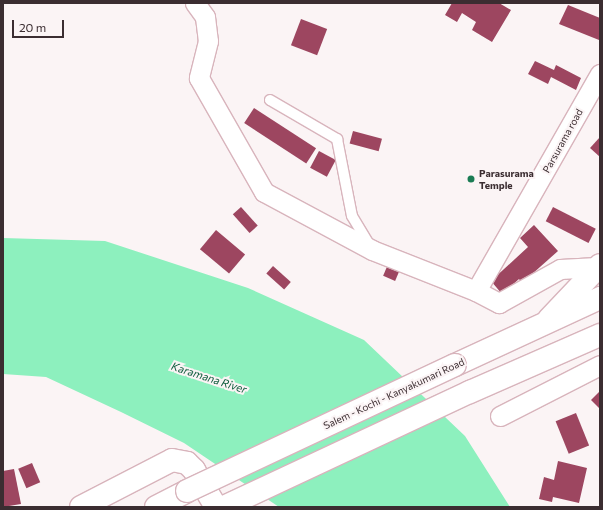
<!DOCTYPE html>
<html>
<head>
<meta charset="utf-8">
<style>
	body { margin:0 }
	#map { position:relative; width:603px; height:510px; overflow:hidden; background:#fbf4f5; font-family:Commissioner,sans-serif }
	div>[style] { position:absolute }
	.water>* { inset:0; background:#8df0be }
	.building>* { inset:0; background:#9d4660; transform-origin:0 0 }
	.roads { filter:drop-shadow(1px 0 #d8b4bc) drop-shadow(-1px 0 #d8b4bc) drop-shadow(0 1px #d8b4bc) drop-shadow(0 -1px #d8b4bc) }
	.lane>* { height:10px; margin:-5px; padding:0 5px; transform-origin:5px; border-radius:5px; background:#fff }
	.street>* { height:19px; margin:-9.5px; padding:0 9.5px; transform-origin:9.5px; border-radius:9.5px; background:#fff }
	.secondary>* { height:22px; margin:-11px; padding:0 11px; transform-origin:11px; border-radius:11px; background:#fff }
	.highway>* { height:22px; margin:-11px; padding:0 11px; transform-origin:11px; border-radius:11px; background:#fff }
	.bridges { filter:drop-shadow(1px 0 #d8b4bc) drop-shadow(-1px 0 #d8b4bc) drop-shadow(0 1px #d8b4bc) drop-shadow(0 -1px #d8b4bc) }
	.highway-bridge>* { height:22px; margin:-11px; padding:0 11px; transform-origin:11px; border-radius:11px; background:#fff }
	.dots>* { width:11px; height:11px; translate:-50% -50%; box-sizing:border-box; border:2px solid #fbf4f5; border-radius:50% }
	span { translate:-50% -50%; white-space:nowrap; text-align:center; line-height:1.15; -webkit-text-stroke:4px #fbf4f5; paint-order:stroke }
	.street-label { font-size:10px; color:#3b2d31 }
	.poi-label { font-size:10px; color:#3b2d31; font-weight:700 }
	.left { translate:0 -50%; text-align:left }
	.water-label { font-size:11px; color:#105d3e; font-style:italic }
	.frame { position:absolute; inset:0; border:4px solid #3b2d31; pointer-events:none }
	.scale { position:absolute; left:12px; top:20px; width:52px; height:18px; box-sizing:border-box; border:2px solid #3b2d31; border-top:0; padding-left:5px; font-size:12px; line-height:14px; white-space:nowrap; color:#3b2d31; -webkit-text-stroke:3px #fbf4f5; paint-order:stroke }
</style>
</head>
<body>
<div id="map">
	<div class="water">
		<div style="clip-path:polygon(3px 238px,105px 241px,248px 288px,364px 340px,465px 436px,510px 507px,279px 507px,184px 443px,121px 412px,46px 377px,3px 374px)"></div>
	</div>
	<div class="building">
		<div style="clip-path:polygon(452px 3px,499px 3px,511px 10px,492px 42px,472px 30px,476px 22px,462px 13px,457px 22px,445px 15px)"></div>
		<div style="clip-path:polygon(568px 5px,600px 18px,599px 40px,559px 24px)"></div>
		<div style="left:301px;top:19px;width:28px;height:28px;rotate:21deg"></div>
		<div style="clip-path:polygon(535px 61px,554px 70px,556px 65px,581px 78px,576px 90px,551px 77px,548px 84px,528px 74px)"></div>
		<div style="left:254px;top:108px;width:74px;height:18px;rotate:33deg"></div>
		<div style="left:353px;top:131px;width:30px;height:13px;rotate:15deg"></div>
		<div style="clip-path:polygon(600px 137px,600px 157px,590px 148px)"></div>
		<div style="left:319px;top:151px;width:19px;height:19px;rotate:28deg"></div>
		<div style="left:241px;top:207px;width:25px;height:11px;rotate:48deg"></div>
		<div style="left:553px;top:207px;width:48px;height:16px;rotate:27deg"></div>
		<div style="clip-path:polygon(534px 225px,558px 251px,522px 283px,519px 279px,502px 294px,491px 281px,528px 247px,520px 238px)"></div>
		<div style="left:216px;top:230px;width:38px;height:25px;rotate:40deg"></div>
		<div style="left:389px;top:262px;width:13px;height:15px;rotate:23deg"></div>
		<div style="left:273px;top:266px;width:24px;height:10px;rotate:42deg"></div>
		<div style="clip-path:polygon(600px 391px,600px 409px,591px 400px)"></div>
		<div style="left:576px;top:413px;width:35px;height:22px;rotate:68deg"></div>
		<div style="clip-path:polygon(558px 461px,587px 468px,579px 503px,553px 497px,552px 502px,539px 499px,544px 477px,554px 480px)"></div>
		<div style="left:32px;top:463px;width:21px;height:15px;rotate:67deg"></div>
		<div style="clip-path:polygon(14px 469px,21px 504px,3px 507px,3px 471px)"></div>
	</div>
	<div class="roads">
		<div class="lane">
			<div style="left:270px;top:100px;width:78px;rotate:30.2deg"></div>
			<div style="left:337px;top:139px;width:78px;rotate:79deg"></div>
			<div style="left:352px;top:216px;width:33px;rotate:59deg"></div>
		</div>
		<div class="street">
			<div style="left:195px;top:3px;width:17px;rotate:54deg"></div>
			<div style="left:205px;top:17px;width:24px;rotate:83deg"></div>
			<div style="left:208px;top:41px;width:38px;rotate:104deg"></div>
			<div style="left:199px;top:78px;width:131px;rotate:60.3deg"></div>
			<div style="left:264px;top:192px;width:123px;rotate:28.2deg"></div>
			<div style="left:372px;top:250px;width:112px;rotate:21.5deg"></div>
			<div style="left:476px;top:291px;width:26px;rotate:28deg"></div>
			<div style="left:499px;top:303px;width:70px;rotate:-29.1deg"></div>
			<div style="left:560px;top:269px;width:37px;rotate:-3deg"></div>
			<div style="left:476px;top:291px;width:250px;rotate:-60.3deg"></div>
			<div style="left:500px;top:416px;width:112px;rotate:-27deg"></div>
		</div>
		<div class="secondary">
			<div style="left:549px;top:319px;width:74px;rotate:-46.6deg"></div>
			<div style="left:81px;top:507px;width:102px;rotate:-27.3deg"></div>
			<div style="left:172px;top:460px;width:15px;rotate:11deg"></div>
			<div style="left:187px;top:463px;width:10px;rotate:45deg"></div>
			<div style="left:194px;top:470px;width:43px;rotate:59.3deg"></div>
		</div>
		<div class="highway">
			<div style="left:455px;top:365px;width:160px;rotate:-24.8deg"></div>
			<div style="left:156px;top:507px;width:35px;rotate:-27deg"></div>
			<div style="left:224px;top:507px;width:272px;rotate:-25.1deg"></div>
			<div style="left:470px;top:392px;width:142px;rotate:-23.7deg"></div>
		</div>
	</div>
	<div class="bridges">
		<div class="highway-bridge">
			<div style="left:187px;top:491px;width:296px;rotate:-25.2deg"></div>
		</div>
	</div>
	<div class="dots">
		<div style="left:471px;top:179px;background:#1a7c54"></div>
	</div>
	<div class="street-label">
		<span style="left:563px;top:141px;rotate:-61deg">Parsurama road</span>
		<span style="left:394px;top:394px;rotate:-25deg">Salem - Kochi - Kanyakumari Road</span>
	</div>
	<div class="poi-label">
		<span class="left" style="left:479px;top:179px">Parasurama<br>Temple</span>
	</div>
	<div class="water-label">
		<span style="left:209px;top:378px;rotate:18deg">Karamana River</span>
	</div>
	<div class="frame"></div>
	<div class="scale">20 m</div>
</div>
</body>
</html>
